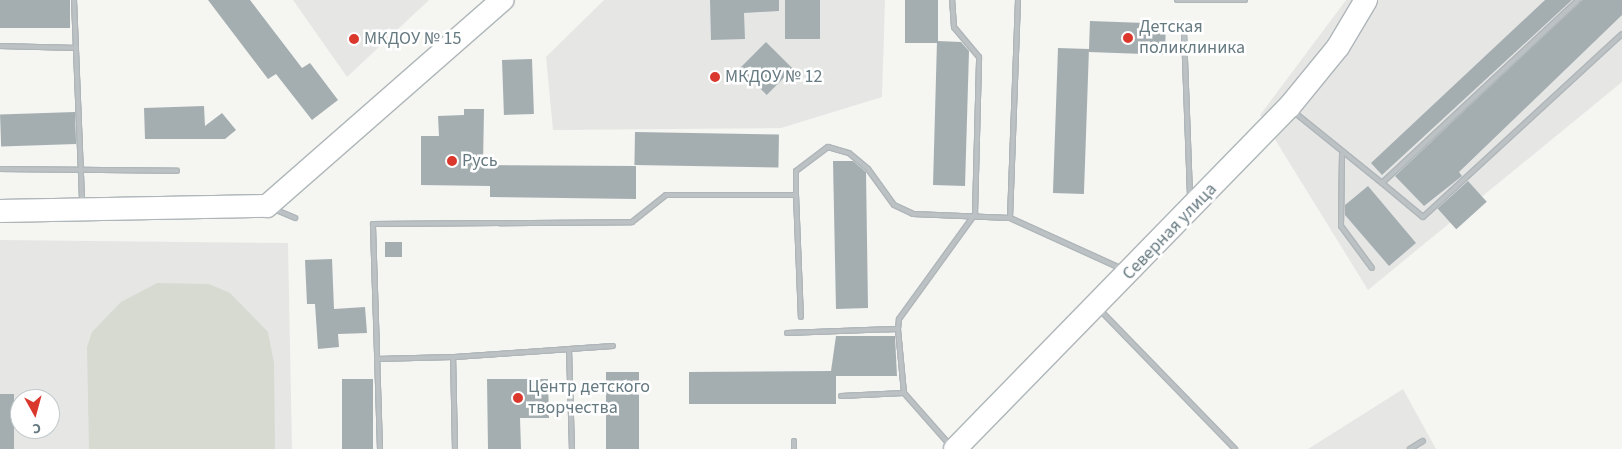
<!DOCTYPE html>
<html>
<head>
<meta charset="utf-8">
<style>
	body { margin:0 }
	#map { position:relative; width:1622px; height:449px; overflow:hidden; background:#f5f5f2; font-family:"Source Sans 3",sans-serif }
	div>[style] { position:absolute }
	.built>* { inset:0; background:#e6e6e5 }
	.green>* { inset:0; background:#d6dad1 }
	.building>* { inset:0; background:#a4aeb1; transform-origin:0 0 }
	.roads { filter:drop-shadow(1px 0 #afb6b9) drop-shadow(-1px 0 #afb6b9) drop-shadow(0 1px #afb6b9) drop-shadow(0 -1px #afb6b9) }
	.lane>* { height:4px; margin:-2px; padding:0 2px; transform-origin:2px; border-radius:2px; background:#bcc2c4 }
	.secondary>* { height:22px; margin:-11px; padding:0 11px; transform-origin:11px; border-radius:11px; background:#fff }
	.dots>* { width:14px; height:14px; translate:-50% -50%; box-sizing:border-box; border:2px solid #fff; border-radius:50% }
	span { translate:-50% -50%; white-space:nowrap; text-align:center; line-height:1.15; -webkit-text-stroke:5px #fff; paint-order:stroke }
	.poi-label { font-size:18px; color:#667a81 }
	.left { translate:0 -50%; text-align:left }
	.street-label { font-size:18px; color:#667a81 }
	.north { position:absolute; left:10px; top:389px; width:50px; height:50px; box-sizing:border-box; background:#fff; border:1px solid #c2cacd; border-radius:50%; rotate:173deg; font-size:14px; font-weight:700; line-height:20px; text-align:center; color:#667a81 }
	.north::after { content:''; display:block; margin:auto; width:18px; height:22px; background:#da372d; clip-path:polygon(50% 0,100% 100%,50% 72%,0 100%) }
</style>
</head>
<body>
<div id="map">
	<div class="built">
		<div style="clip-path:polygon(293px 0,429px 0,347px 77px)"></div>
		<div style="clip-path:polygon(604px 0,885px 0,882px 97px,781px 128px,553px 130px,546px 57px)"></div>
		<div style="clip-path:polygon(1346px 0,1622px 0,1622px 82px,1368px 290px,1260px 115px)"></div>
		<div style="clip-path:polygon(evenodd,0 240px,288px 243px,292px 449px,0 449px,0 240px,20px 399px,50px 399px,50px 429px,20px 429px,20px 399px)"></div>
		<div style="clip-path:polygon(1403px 389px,1436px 449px,1308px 449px)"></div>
	</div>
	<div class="green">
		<div style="clip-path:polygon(157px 283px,209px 284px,230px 293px,268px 332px,274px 363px,275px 449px,89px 449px,87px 347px,92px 332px,121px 302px)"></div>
	</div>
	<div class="building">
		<div style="left:0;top:0;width:70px;height:28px"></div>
		<div style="clip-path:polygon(208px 0,250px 0,302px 68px,310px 63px,338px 100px,312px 120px,276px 74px,268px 79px)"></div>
		<div style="clip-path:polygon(710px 0,779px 0,779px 11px,744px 13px,745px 39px,711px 40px)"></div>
		<div style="left:785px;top:0;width:35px;height:39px"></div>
		<div style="left:905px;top:0;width:33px;height:43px"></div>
		<div style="clip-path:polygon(1545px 0,1572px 0,1382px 175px,1371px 163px)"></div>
		<div style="clip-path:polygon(1582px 0,1622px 0,1622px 15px,1459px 172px,1462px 176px,1424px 206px,1395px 176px)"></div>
		<div style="left:1090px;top:21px;width:76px;height:31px;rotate:2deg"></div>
		<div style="clip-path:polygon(937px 41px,961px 42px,969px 51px,965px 186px,933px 185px)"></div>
		<div style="left:766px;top:42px;width:38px;height:37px;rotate:45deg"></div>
		<div style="left:1058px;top:48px;width:31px;height:145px;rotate:2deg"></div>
		<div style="left:532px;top:59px;width:55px;height:30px;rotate:88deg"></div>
		<div style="clip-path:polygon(204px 106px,205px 126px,222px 113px,236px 130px,225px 139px,145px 139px,144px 108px)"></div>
		<div style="clip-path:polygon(464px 109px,484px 109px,483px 165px,636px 166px,636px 199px,490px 197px,490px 186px,421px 185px,421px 136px,439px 136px,438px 116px,464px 115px)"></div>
		<div style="left:75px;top:112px;width:32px;height:75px;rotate:88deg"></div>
		<div style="left:635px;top:132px;width:144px;height:33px;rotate:1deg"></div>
		<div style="clip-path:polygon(833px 161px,853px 161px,866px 172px,868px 308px,836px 309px)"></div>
		<div style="left:1468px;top:181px;width:28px;height:41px;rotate:48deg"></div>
		<div style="clip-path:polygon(1368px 186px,1416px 243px,1389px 266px,1345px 215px,1345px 205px)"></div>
		<div style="left:402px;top:242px;width:15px;height:17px;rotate:90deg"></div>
		<div style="clip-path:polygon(332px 259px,334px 309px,365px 307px,367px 333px,338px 334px,339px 347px,318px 349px,315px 304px,307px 304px,305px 260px)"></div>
		<div style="clip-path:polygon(836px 336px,895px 336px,897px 376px,836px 376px,836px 404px,689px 404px,689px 372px,831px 371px)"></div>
		<div style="left:606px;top:372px;width:33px;height:77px"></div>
		<div style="left:342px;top:379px;width:31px;height:70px"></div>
		<div style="clip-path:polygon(487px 379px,548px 379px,549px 418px,520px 418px,521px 449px,488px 449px)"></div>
		<div style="left:0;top:394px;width:14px;height:55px"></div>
	</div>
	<div class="roads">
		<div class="lane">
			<div style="left:74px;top:0;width:203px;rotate:87.7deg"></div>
			<div style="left:1177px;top:0;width:68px"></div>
			<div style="left:1184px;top:32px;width:164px;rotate:87.9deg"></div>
			<div style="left:0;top:46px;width:76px;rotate:1.5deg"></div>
			<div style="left:1294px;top:112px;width:113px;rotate:38.9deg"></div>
			<div style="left:1382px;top:183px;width:268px;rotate:-43deg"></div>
			<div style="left:1342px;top:154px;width:72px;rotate:90.8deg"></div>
			<div style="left:1341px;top:226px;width:52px;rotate:53.6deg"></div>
			<div style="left:0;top:169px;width:177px;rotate:0.6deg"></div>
			<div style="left:1382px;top:183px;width:53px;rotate:39.7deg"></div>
			<div style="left:1423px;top:217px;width:270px;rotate:-42.6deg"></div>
			<div style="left:796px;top:195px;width:24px;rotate:-90deg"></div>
			<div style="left:796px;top:171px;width:40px;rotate:-37deg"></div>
			<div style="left:828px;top:147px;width:22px;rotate:16deg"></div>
			<div style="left:849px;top:153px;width:25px;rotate:40deg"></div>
			<div style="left:868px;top:169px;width:44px;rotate:54.2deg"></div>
			<div style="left:894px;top:205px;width:21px;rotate:25deg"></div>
			<div style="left:913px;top:214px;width:97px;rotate:2.4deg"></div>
			<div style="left:1010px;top:218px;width:218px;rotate:-87.9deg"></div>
			<div style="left:274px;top:209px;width:23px;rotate:23deg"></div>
			<div style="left:1010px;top:218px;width:121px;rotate:24.4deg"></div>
			<div style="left:1101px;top:311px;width:192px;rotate:45.8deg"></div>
			<div style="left:787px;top:333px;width:111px;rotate:-2.1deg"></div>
			<div style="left:569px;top:349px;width:44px;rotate:-3.9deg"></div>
			<div style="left:377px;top:359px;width:76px;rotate:-1.5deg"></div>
			<div style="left:841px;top:396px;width:63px;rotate:-2.7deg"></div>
			<div style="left:794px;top:441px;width:8px;rotate:90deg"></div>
			<div style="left:949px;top:444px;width:68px;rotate:-131.4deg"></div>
			<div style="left:904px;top:393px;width:64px;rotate:-95.4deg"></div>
			<div style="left:898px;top:329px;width:10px;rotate:-84deg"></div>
			<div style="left:899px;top:319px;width:130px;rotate:-54.1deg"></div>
			<div style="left:975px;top:214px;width:157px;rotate:-88.5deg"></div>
			<div style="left:979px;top:57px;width:39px;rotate:-130deg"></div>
			<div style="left:954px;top:27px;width:27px;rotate:-94deg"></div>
			<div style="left:380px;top:449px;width:225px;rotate:-91.8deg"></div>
			<div style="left:373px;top:224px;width:259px;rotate:-0.4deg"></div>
			<div style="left:632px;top:222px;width:43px;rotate:-38.5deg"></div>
			<div style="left:666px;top:195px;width:130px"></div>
			<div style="left:796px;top:195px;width:122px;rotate:87.7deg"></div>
			<div style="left:455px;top:449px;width:92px;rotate:-91.2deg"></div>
			<div style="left:453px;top:357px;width:116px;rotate:-3.9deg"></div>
			<div style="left:569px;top:349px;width:100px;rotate:88.3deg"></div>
			<div style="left:1410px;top:449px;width:15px;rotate:-32deg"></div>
		</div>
		<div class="secondary">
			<div style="left:0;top:211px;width:267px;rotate:-1.1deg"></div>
			<div style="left:267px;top:206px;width:313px;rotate:-41.2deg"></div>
			<div style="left:955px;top:449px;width:478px;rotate:-45.7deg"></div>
			<div style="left:1289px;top:107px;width:77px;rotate:-50.8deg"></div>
			<div style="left:1338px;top:47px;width:55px;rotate:-59.2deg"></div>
		</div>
	</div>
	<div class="dots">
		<div style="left:1128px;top:38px;background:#da372d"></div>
		<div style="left:354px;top:39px;background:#da372d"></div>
		<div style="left:715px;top:77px;background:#da372d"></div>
		<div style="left:452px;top:161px;background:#da372d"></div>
		<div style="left:518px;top:398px;background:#da372d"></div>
	</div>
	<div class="poi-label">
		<span class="left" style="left:1139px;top:38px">Детская<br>поликлиника</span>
		<span class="left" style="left:364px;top:39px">МКДОУ № 15</span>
		<span class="left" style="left:725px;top:77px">МКДОУ № 12</span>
		<span class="left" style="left:462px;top:161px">Русь</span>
		<span class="left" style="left:528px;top:398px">Центр детского<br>творчества</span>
	</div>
	<div class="street-label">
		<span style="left:1170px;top:232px;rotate:-46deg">Северная улица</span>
	</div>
	<div class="north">С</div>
</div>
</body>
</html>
